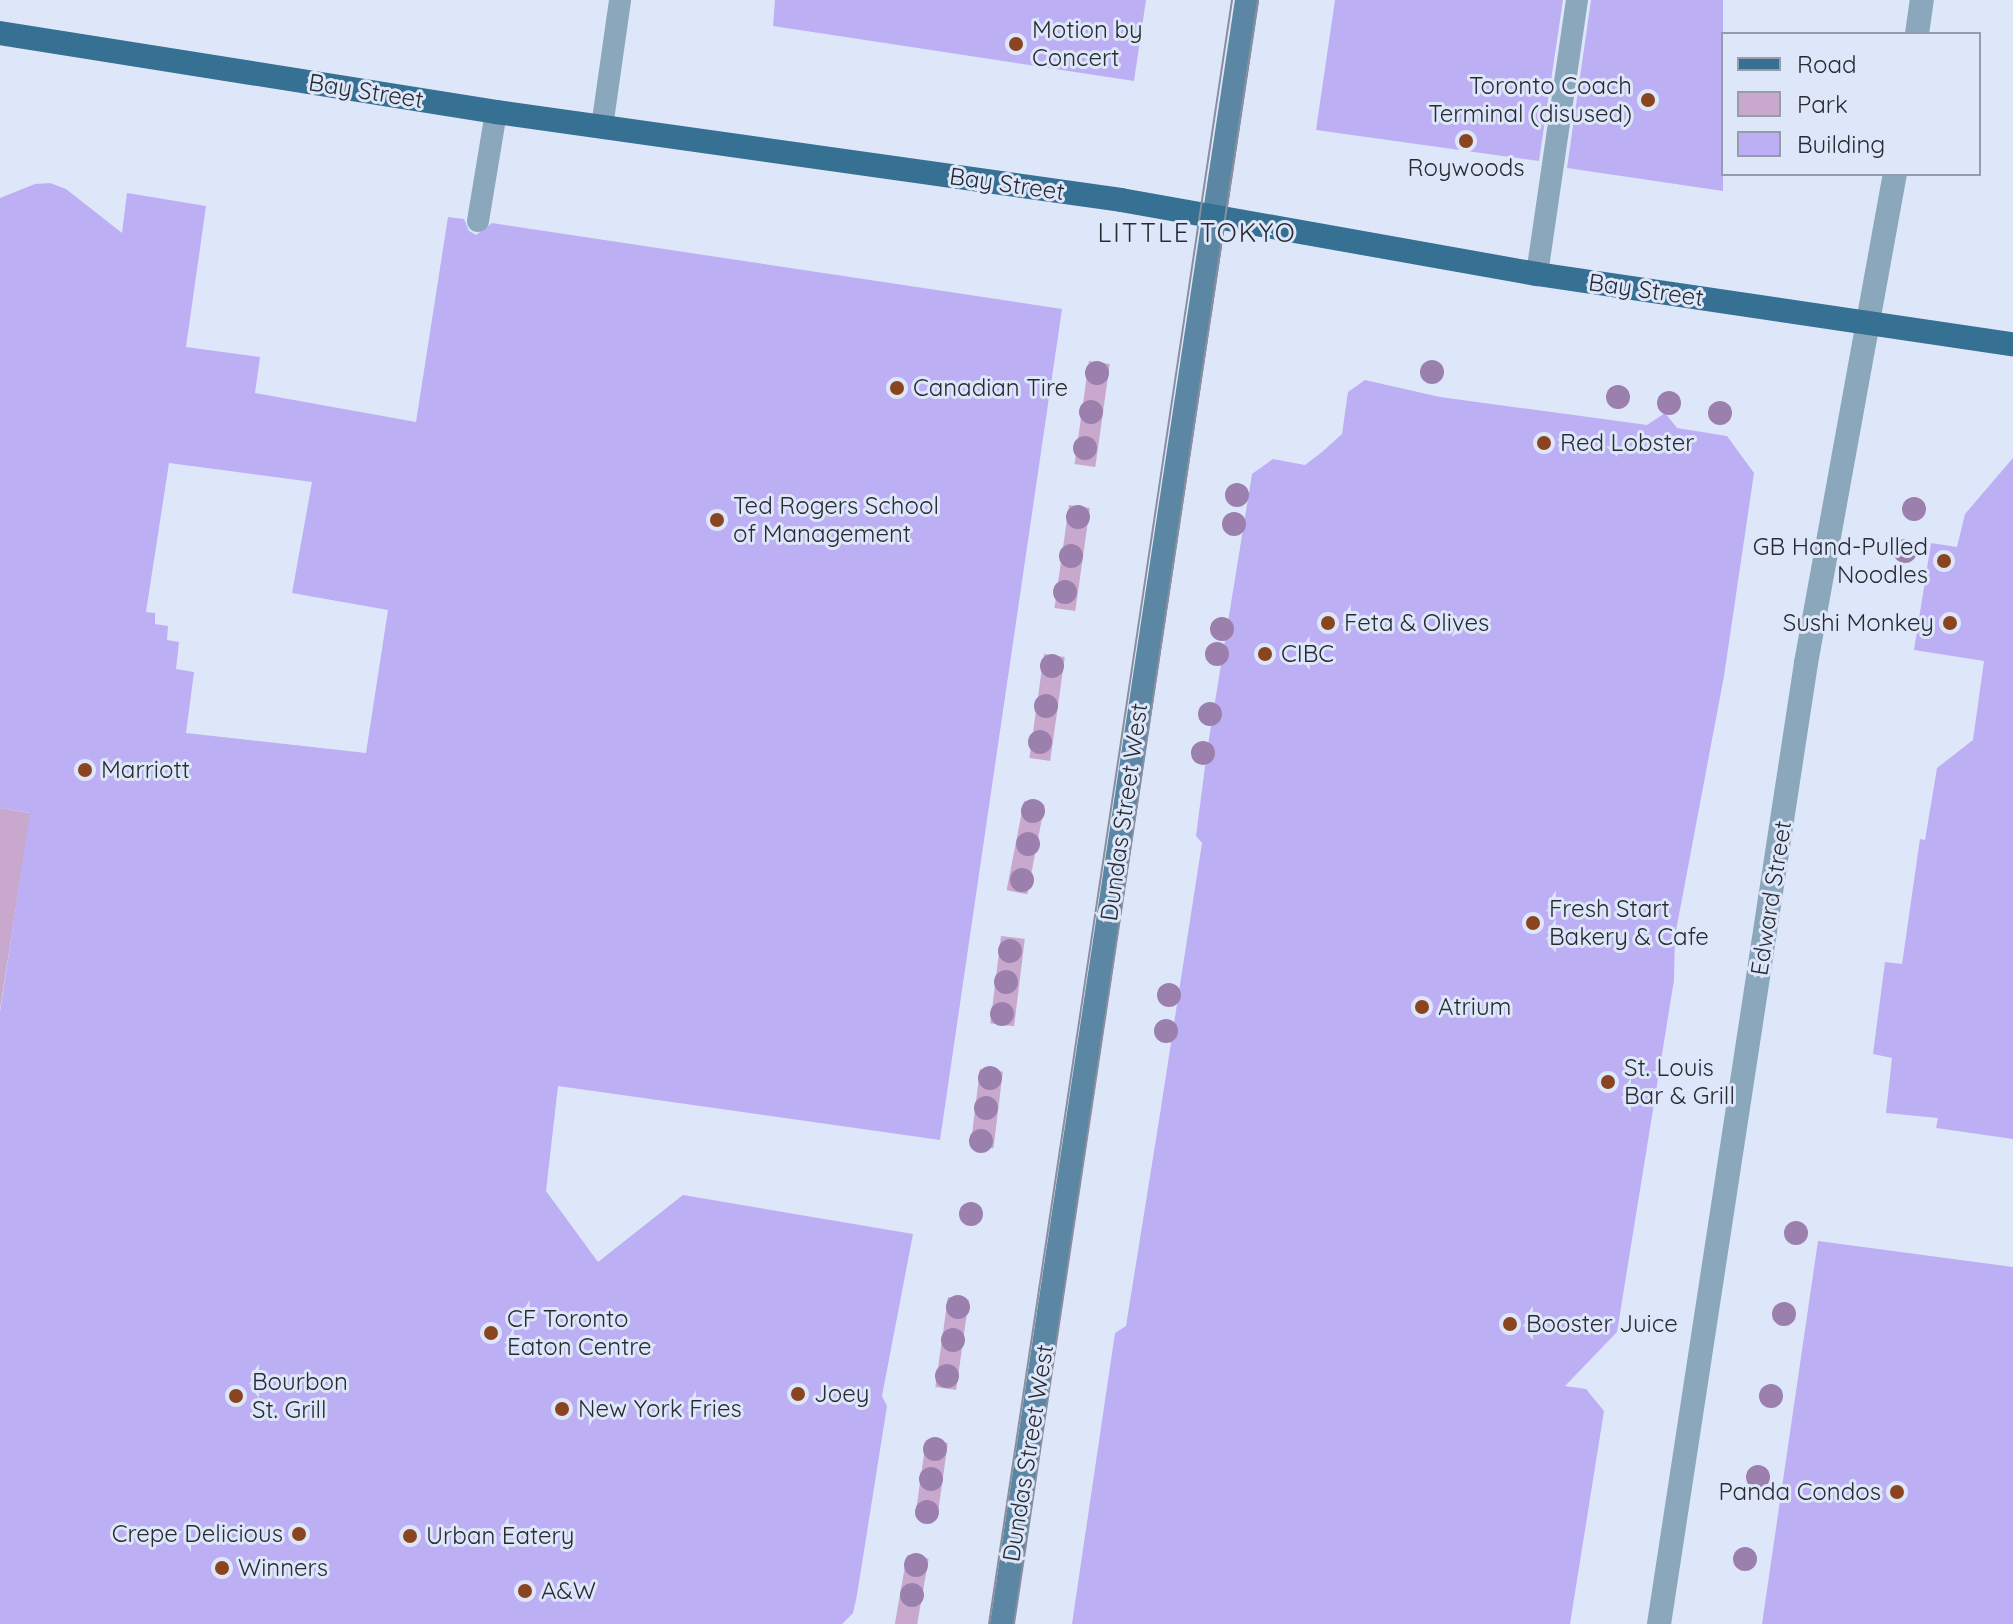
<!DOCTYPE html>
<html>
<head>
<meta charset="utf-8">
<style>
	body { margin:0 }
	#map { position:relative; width:2013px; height:1624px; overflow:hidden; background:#dee7fa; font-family:Quicksand,sans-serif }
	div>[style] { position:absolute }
	.green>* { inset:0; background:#c8a8cd; transform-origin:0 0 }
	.building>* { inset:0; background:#bdaff3 }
	.lane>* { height:22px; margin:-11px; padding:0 11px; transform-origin:11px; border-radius:11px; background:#8aa7bb }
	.street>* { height:24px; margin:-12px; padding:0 12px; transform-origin:12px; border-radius:12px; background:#8aa7bb }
	.secondary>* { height:24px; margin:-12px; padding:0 12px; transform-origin:12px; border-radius:12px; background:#5b87a4 }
	.primary>* { height:24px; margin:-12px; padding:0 12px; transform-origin:12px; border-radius:12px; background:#367093 }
	.tram>* { height:2px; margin:-1px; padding:0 1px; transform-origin:1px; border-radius:1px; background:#898f9d }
	.trees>* { width:24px; height:24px; margin:-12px; border-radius:50%; background:#9b80ae }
	.dots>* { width:22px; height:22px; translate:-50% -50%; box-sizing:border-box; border:4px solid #dee7fa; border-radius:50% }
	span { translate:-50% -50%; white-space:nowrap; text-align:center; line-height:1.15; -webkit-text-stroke:6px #dee7fa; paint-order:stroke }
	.poi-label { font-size:24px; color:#282b32 }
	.left { translate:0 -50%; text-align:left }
	.right { translate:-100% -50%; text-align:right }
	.street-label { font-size:24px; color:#282b32 }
	.neighbourhood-label { font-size:26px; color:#282b32; letter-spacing:2px }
	.legend { position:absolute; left:1721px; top:32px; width:260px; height:144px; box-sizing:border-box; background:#dee7fa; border:2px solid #959caa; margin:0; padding:10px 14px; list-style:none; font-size:24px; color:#282b32 }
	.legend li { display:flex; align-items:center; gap:16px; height:40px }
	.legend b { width:40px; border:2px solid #959caa }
</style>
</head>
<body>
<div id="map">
	<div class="green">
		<div style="left:1089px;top:361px;width:21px;height:104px;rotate:8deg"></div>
		<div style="left:1069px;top:505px;width:21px;height:104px;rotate:8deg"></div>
		<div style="left:1044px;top:654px;width:21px;height:105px;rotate:8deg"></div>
		<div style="left:1024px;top:801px;width:21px;height:91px;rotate:11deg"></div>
		<div style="clip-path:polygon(0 808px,41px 815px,26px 843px,0 1009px)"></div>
		<div style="left:1001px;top:936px;width:24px;height:88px;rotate:7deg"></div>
		<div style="left:980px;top:1069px;width:23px;height:77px;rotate:7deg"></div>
		<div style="left:948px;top:1297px;width:21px;height:91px;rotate:8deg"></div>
		<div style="left:926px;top:1440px;width:22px;height:77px;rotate:8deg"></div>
		<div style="left:907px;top:1555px;width:22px;height:70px;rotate:10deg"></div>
	</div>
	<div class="building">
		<div style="clip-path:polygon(775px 0,1146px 0,1134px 81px,773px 26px)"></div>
		<div style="clip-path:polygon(1335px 0,1563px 0,1539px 161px,1316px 130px)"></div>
		<div style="clip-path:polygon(1591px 0,1723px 0,1723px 191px,1567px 168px)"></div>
		<div style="clip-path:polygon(evenodd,50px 183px,66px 189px,122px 233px,127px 193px,206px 206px,186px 347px,260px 357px,255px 393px,416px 422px,448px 217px,464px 219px,469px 231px,476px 235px,492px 223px,1062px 309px,940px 1140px,558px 1086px,546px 1191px,598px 1262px,683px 1195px,913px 1234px,882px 1396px,887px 1406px,857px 1595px,853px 1613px,842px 1624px,0 1624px,0 1012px,30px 813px,0 808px,0 198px,35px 184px,50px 183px,169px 463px,312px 482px,292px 593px,388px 610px,366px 753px,186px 733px,194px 672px,176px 669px,179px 642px,167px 640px,168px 626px,155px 624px,155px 613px,146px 612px,169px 463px)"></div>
		<div style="clip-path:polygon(1365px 380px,1440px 397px,1647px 425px,1665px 413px,1677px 428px,1727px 436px,1754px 473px,1724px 676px,1675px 936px,1674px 980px,1617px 1332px,1565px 1386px,1586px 1389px,1604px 1411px,1570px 1624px,1072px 1624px,1115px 1333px,1126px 1326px,1160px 1114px,1202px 843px,1196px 836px,1207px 751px,1252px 474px,1273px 459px,1305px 465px,1322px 452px,1342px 434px,1348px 392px)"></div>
		<div style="clip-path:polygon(2013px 458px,2013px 1139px,1936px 1128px,1938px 1118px,1886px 1113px,1892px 1058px,1873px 1054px,1885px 962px,1902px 964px,1920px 839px,1925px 840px,1937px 768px,1973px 740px,1984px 661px,1914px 650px,1931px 543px,1957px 547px,1965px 514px)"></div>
		<div style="clip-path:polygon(1818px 1241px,2013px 1267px,2013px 1624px,1762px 1624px)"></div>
	</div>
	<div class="lane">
		<div style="left:602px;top:127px;width:128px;rotate:-81.9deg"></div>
		<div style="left:478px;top:221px;width:110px;rotate:-80.6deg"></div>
		<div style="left:1537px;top:274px;width:277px;rotate:-81.7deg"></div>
	</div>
	<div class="street">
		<div style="left:1917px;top:34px;width:34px;rotate:-82deg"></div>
		<div style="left:1659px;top:1624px;width:972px;rotate:-81.3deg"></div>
		<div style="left:1806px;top:663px;width:497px;rotate:-79.7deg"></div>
	</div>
	<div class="secondary">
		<div style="left:1002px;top:1624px;width:1642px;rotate:-81.42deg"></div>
	</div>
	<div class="primary">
		<div style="left:0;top:33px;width:502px;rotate:9.05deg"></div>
		<div style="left:496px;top:112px;width:631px;rotate:8.01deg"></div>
		<div style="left:1121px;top:200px;width:423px;rotate:10.1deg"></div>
		<div style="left:1537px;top:274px;width:481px;rotate:8.4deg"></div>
	</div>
	<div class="tram">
		<div style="left:989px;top:1624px;width:1642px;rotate:-81.49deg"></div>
		<div style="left:1014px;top:1624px;width:1642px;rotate:-81.46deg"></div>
	</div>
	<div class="trees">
		<div style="left:1432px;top:372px"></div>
		<div style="left:1097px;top:373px"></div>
		<div style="left:1618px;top:397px"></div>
		<div style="left:1669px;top:403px"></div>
		<div style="left:1091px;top:412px"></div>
		<div style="left:1720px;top:413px"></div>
		<div style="left:1085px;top:448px"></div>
		<div style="left:1237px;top:495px"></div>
		<div style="left:1914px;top:509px"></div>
		<div style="left:1078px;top:517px"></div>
		<div style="left:1234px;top:524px"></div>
		<div style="left:1905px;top:551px"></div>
		<div style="left:1071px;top:556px"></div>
		<div style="left:1065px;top:592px"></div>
		<div style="left:1222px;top:629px"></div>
		<div style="left:1217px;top:654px"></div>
		<div style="left:1052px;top:666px"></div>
		<div style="left:1046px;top:706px"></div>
		<div style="left:1210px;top:714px"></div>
		<div style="left:1040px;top:742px"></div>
		<div style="left:1203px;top:753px"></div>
		<div style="left:1033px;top:811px"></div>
		<div style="left:1028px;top:844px"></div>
		<div style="left:1022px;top:880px"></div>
		<div style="left:1010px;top:951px"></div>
		<div style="left:1006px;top:982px"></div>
		<div style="left:1169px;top:995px"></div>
		<div style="left:1002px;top:1014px"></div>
		<div style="left:1166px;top:1031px"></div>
		<div style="left:990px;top:1078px"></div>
		<div style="left:986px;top:1108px"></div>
		<div style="left:981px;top:1141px"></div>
		<div style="left:971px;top:1214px"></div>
		<div style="left:1796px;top:1233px"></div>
		<div style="left:958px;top:1307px"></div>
		<div style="left:1784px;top:1314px"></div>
		<div style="left:953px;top:1340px"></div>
		<div style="left:947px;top:1376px"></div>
		<div style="left:1771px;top:1396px"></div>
		<div style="left:935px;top:1449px"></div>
		<div style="left:1758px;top:1477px"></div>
		<div style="left:931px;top:1479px"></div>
		<div style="left:927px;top:1512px"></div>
		<div style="left:1745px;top:1559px"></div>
		<div style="left:916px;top:1565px"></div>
		<div style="left:912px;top:1595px"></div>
	</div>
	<div class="dots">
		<div style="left:1016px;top:44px;background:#8a441f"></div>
		<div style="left:1648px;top:100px;background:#8a441f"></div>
		<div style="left:1466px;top:141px;background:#8a441f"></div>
		<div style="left:897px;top:388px;background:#8a441f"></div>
		<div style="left:1544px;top:443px;background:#8a441f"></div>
		<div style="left:717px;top:520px;background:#8a441f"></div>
		<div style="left:1944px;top:561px;background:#8a441f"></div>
		<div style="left:1328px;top:623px;background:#8a441f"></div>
		<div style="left:1950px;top:623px;background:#8a441f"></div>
		<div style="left:1265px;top:654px;background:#8a441f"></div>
		<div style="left:85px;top:770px;background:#8a441f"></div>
		<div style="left:1533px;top:923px;background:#8a441f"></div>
		<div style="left:1422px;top:1007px;background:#8a441f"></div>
		<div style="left:1608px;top:1082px;background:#8a441f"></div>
		<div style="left:1510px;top:1324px;background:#8a441f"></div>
		<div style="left:491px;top:1333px;background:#8a441f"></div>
		<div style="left:798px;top:1394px;background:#8a441f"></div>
		<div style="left:236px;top:1396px;background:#8a441f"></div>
		<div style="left:562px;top:1409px;background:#8a441f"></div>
		<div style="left:1897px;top:1492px;background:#8a441f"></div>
		<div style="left:299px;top:1534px;background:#8a441f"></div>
		<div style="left:410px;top:1536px;background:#8a441f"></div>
		<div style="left:222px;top:1568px;background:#8a441f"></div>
		<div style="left:525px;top:1591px;background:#8a441f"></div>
	</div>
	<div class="poi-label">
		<span class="left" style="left:1032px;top:44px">Motion by<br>Concert</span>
		<span class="right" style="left:1632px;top:100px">Toronto Coach<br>Terminal (disused)</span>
		<span style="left:1466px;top:168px">Roywoods</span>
		<span class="left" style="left:913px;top:388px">Canadian Tire</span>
		<span class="left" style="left:1560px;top:443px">Red Lobster</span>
		<span class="left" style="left:733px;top:520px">Ted Rogers School<br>of Management</span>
		<span class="right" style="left:1928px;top:561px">GB Hand-Pulled<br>Noodles</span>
		<span class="left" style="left:1344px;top:623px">Feta &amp; Olives</span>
		<span class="right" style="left:1934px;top:623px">Sushi Monkey</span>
		<span class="left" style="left:1281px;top:654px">CIBC</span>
		<span class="left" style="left:101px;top:770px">Marriott</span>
		<span class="left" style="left:1549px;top:923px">Fresh Start<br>Bakery &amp; Cafe</span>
		<span class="left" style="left:1438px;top:1007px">Atrium</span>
		<span class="left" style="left:1624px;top:1082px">St. Louis<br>Bar &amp; Grill</span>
		<span class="left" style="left:507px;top:1333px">CF Toronto<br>Eaton Centre</span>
		<span class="left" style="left:1526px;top:1324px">Booster Juice</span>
		<span class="left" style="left:252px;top:1396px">Bourbon<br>St. Grill</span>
		<span class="left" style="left:814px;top:1394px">Joey</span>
		<span class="left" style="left:578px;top:1409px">New York Fries</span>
		<span class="right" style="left:1881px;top:1492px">Panda Condos</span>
		<span class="right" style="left:283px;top:1534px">Crepe Delicious</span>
		<span class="left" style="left:426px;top:1536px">Urban Eatery</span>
		<span class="left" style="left:238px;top:1568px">Winners</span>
		<span class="left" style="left:541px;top:1591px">A&amp;W</span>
	</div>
	<div class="street-label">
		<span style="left:366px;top:91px;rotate:9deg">Bay Street</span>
		<span style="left:1007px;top:184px;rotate:8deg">Bay Street</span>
		<span style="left:1646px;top:290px;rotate:8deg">Bay Street</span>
		<span style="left:1124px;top:812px;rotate:-82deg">Dundas Street West</span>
		<span style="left:1771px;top:898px;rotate:-81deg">Edward Street</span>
		<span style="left:1028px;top:1453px;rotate:-81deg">Dundas Street West</span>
	</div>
	<div class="neighbourhood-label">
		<span style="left:1197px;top:233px">LITTLE TOKYO</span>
	</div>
	<ul class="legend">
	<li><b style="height:10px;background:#367093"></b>Road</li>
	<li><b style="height:22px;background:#c8a8cd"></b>Park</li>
	<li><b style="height:22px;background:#bdaff3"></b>Building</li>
	</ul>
</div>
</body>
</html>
